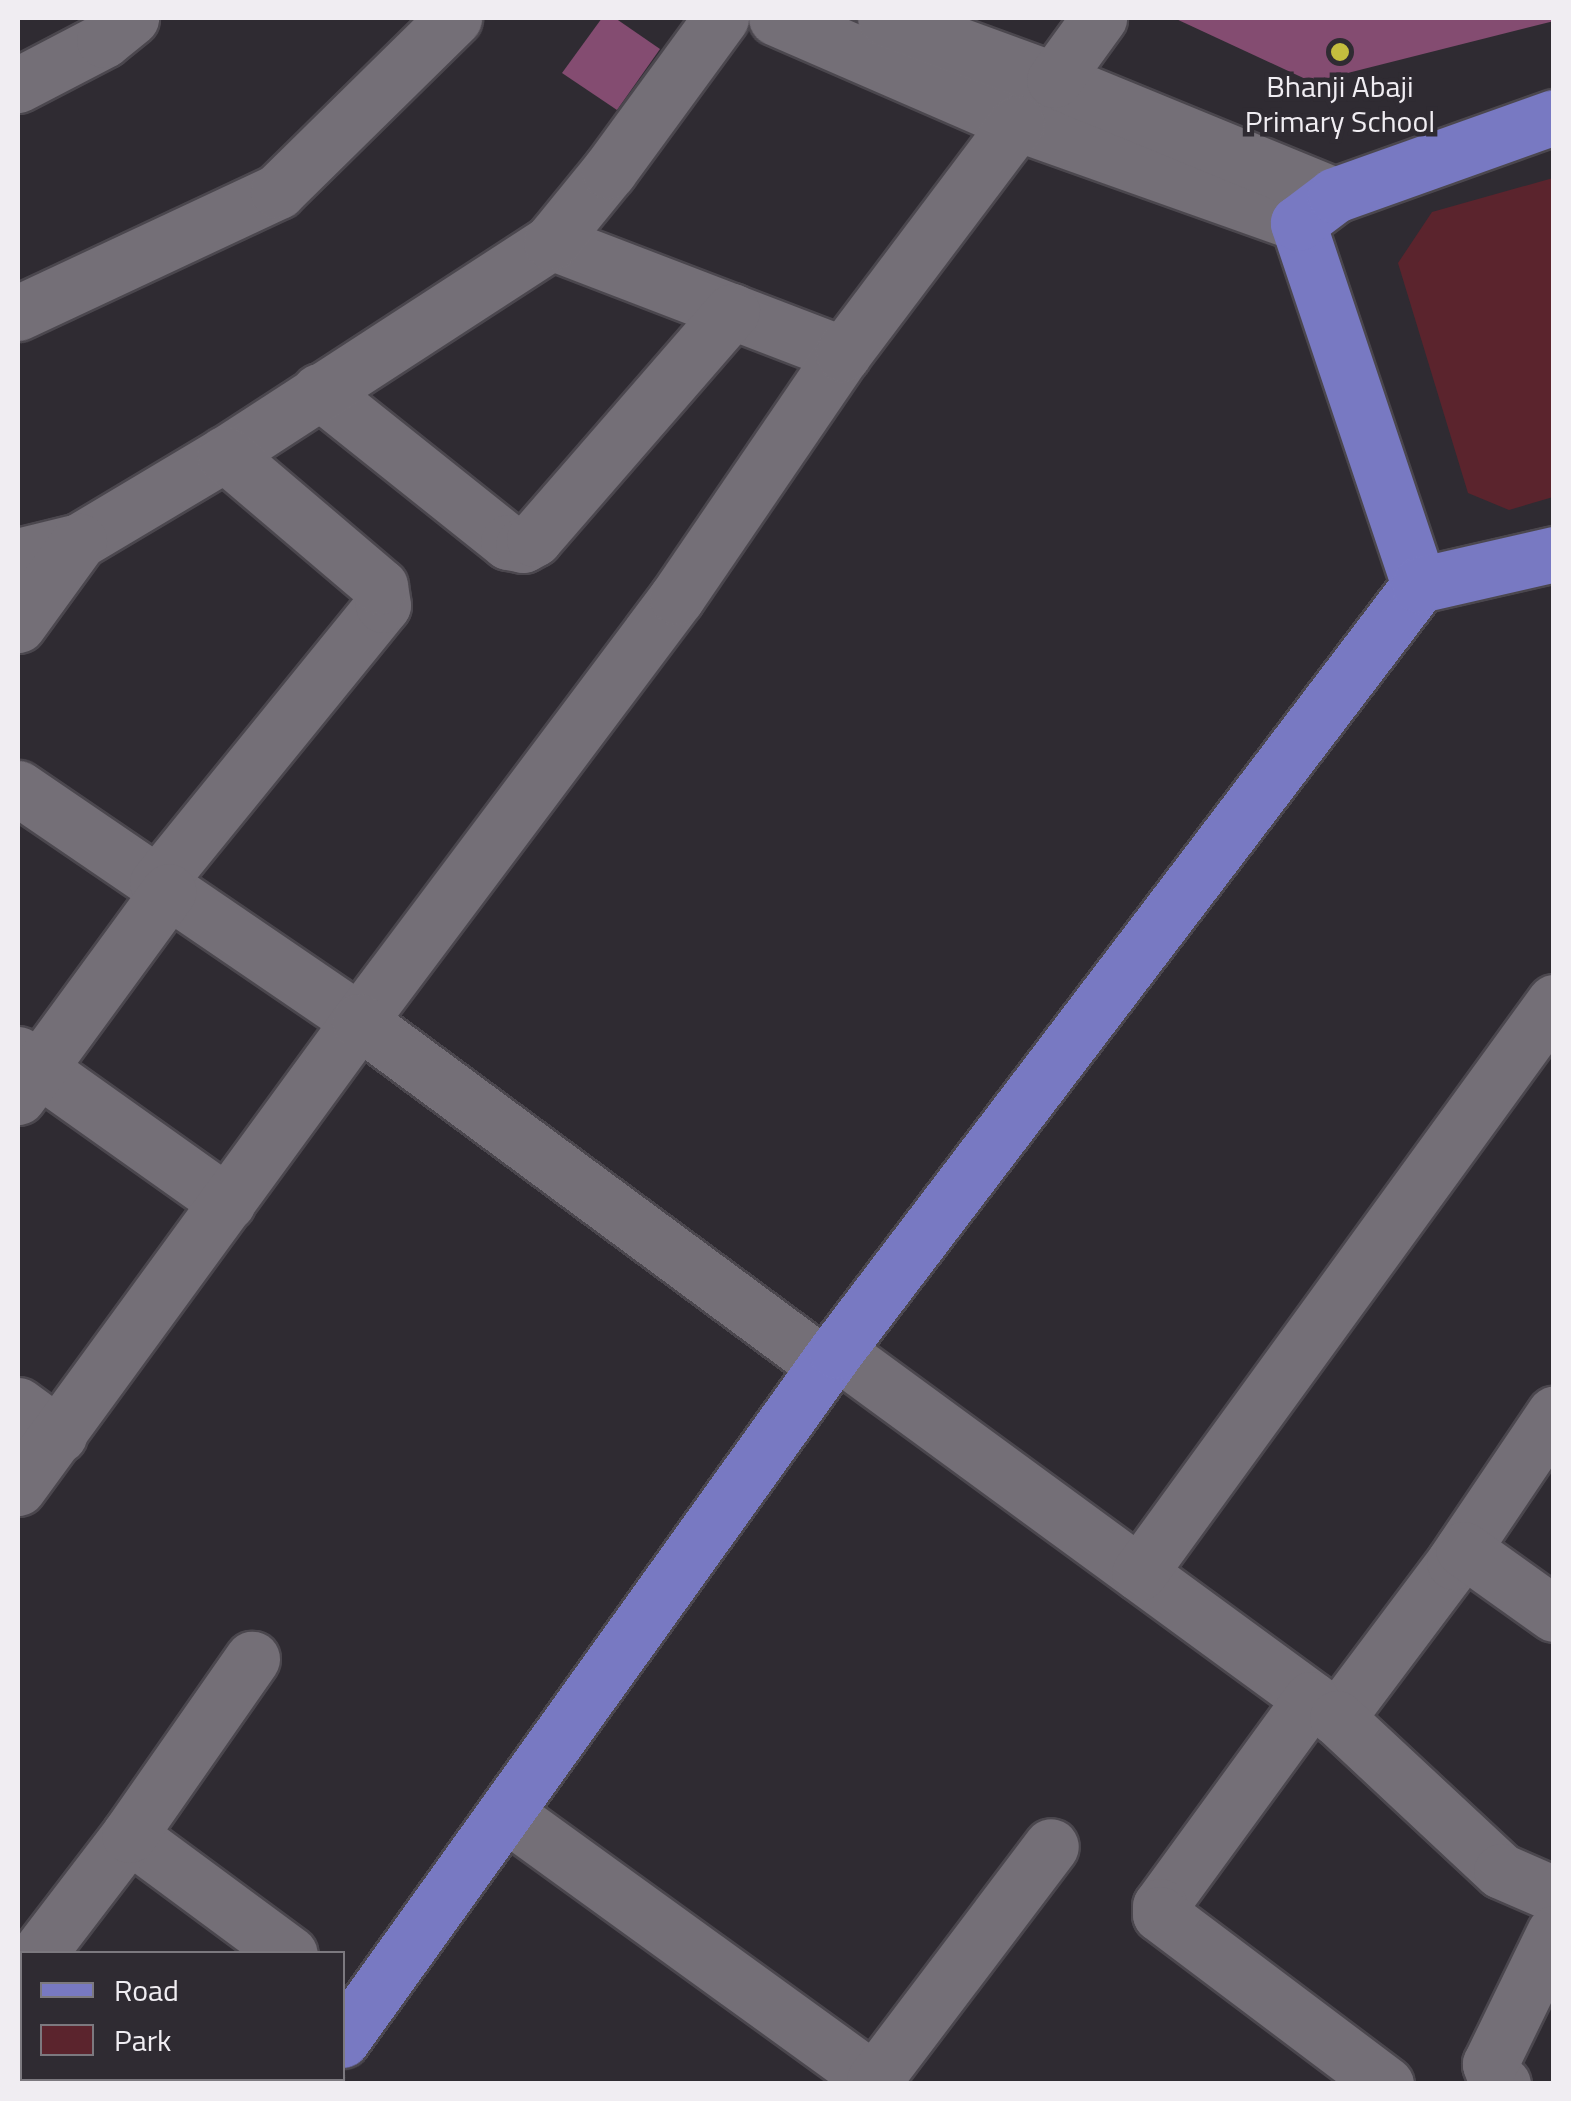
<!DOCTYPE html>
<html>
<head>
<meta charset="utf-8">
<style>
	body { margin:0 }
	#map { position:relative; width:1571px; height:2101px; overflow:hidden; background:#2f2b32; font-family:"Titillium Web",sans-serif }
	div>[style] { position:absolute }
	.green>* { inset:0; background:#5b242d }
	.building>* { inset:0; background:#844c71 }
	.roads { filter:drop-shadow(2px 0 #4b474e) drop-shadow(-2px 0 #4b474e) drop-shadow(0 2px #4b474e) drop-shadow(0 -2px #4b474e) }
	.minor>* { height:55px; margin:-27.5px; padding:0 27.5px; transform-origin:27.5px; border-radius:27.5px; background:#746f77 }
	.major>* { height:55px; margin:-27.5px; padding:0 27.5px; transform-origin:27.5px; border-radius:27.5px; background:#7879c2 }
	.dots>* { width:28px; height:28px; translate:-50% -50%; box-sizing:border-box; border:5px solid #2f2b32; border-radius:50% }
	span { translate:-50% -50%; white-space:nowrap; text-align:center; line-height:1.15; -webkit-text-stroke:9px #2f2b32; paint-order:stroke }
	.poi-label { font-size:30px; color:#f0edf2 }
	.frame { position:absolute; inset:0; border:20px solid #f0edf2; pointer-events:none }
	.legend { position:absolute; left:20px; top:1951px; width:325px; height:130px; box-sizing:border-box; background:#2f2b32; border:2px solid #7c797f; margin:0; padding:12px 18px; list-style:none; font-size:30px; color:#f0edf2 }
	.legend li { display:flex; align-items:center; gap:20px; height:50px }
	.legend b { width:50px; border:2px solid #7c797f }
</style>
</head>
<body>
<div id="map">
	<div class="green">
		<div style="clip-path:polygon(1553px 178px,1553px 497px,1509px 510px,1468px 493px,1398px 263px,1432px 212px)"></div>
	</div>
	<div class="building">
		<div style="clip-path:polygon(602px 18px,615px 18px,660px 49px,617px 110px,562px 73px)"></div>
		<div style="clip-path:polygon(1174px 18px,1554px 18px,1554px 21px,1312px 82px)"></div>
	</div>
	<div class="roads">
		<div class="minor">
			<div style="left:776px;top:18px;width:263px;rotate:23.5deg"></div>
			<div style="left:1017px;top:123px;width:298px;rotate:19.6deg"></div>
			<div style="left:885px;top:18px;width:180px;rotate:20.1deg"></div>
			<div style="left:1054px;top:80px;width:304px;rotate:22.3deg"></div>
			<div style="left:1054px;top:80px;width:77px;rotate:-54deg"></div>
			<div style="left:18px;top:85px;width:97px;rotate:-27.6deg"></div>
			<div style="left:104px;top:40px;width:35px;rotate:-39deg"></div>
			<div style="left:551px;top:242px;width:313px;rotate:21deg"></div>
			<div style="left:18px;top:313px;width:287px;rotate:-25.1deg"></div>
			<div style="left:278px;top:191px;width:247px;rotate:-44.5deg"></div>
			<div style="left:319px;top:391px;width:242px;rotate:38.6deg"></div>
			<div style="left:508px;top:542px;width:15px;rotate:11deg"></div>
			<div style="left:523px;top:545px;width:13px;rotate:-29deg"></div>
			<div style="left:534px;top:539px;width:302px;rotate:-49deg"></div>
			<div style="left:18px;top:556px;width:63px;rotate:-13.8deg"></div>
			<div style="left:79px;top:541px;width:170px;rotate:-30.8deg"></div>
			<div style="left:225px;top:454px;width:389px;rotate:-33deg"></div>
			<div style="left:551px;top:242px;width:92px;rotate:-50.8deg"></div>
			<div style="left:609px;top:171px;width:190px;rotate:-53.8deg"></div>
			<div style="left:18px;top:625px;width:104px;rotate:-54deg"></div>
			<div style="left:18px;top:788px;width:413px;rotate:34.3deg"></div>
			<div style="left:359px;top:1021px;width:530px;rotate:-53.13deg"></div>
			<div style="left:677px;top:597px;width:294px;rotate:-55.7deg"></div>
			<div style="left:843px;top:354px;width:289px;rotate:-53deg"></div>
			<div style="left:157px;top:883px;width:358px;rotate:-50.9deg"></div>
			<div style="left:383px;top:605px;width:19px;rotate:-99deg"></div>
			<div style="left:380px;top:586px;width:204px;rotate:-139.6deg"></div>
			<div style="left:18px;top:1054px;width:257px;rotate:35.4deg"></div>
			<div style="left:18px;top:1097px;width:255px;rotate:-53.8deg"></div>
			<div style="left:836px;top:1351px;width:621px;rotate:36.22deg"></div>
			<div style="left:1337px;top:1718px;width:195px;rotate:-53.1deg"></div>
			<div style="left:1454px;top:1562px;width:179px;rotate:-56deg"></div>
			<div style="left:18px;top:1405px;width:51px;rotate:36.2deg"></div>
			<div style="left:18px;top:1488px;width:578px;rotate:-53.86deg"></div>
			<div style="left:359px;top:1021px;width:580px;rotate:36.51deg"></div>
			<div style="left:1463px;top:1549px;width:112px;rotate:35.5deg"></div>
			<div style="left:1139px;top:1573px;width:706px;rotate:-53.99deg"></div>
			<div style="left:1311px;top:1699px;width:256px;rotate:126.1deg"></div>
			<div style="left:1160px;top:1906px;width:8px;rotate:90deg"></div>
			<div style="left:1160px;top:1914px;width:283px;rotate:37deg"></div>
			<div style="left:1337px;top:1718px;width:224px;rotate:43deg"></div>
			<div style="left:1501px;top:1871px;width:58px;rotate:23.5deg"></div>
			<div style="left:505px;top:1813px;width:462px;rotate:35.9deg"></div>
			<div style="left:129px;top:1835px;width:200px;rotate:36.5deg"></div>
			<div style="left:38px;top:1954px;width:150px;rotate:-52.6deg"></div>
			<div style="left:129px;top:1835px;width:215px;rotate:-55.1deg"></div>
			<div style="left:18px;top:2078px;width:9px;rotate:41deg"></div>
			<div style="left:874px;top:2080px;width:293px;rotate:-52.9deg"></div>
			<div style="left:1503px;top:2084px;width:10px;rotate:-143deg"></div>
			<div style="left:1495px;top:2078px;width:15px;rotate:-110deg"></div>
			<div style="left:1490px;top:2064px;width:146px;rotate:-64deg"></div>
		</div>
		<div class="major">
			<div style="left:1419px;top:585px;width:382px;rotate:-108.5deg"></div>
			<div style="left:1298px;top:223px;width:46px;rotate:-37.1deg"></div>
			<div style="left:1335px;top:195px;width:232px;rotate:-19.6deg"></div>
			<div style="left:342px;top:2040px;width:848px;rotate:-54.36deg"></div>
			<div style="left:836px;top:1351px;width:963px;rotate:-52.73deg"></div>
			<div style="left:1419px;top:585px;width:139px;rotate:-12.9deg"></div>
			<div style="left:311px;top:2084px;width:7px;rotate:-56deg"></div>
		</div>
	</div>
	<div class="dots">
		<div style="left:1340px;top:52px;background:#c4bd3e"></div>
	</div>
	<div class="poi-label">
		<span style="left:1340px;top:103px">Bhanji Abaji<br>Primary School</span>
	</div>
	<div class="frame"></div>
	<ul class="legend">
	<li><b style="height:12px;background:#7879c2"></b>Road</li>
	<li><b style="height:28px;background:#5b242d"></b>Park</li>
	</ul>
</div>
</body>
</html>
